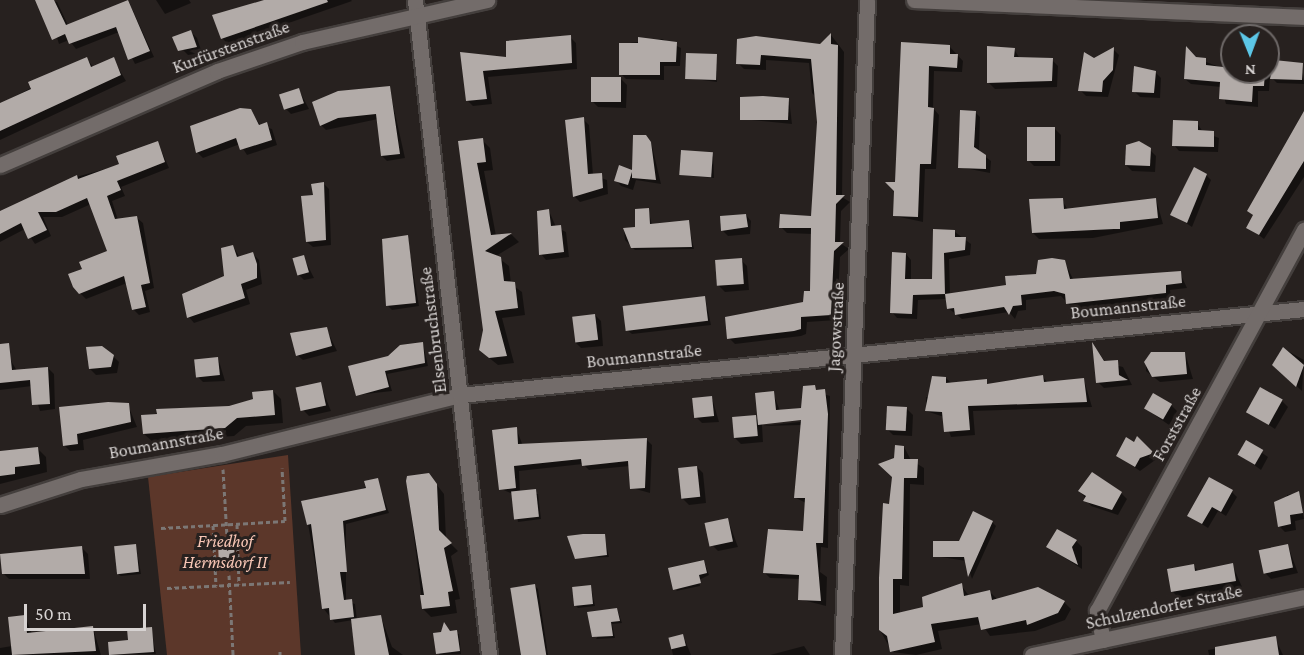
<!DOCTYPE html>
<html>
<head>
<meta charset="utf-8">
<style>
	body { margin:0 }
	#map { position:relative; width:1304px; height:655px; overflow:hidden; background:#27211f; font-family:"Crimson Pro",serif }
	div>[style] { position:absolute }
	.green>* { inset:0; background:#5c372a }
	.shadow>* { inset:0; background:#0007 }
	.building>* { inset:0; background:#b2aba8; transform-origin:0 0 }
	.path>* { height:3px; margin-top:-1.5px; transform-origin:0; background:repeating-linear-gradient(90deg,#7c7775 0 4.5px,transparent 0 7.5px) }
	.roads { filter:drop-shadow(2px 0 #443f3d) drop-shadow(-2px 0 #443f3d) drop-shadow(0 2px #443f3d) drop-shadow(0 -2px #443f3d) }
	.street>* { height:15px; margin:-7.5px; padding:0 7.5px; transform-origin:7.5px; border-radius:7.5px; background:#736c6a }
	span { translate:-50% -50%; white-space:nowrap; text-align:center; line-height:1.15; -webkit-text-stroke:6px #27211f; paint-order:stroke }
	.street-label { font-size:18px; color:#d7d3d2 }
	.park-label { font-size:18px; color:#f8c6b5; font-style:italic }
	.north { position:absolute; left:1220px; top:24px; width:60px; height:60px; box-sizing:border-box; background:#27211f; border:2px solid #6d6867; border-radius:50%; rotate:179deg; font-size:16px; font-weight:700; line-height:24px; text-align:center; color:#d7d3d2 }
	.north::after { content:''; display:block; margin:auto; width:21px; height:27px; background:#5cc7e7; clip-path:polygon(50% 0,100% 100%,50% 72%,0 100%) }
	.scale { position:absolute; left:24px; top:604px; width:122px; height:27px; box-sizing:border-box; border:3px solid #d7d3d2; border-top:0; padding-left:8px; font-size:18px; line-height:21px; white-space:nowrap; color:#d7d3d2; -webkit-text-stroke:4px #27211f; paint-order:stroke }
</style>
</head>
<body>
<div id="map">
	<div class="green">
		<div style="clip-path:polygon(288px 455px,301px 655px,167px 655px,148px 477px)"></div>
	</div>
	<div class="shadow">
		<div style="clip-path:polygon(45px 0,57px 2px,68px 25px,128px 0,154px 57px,135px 64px,119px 32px,76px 49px,69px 40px,59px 44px)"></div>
		<div style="clip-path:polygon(156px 0,189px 0,191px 3px,165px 14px)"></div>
		<div style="clip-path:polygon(272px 0,351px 0,352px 1px,228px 44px,222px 38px)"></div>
		<div style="clip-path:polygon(191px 32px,197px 38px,202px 53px,188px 55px,182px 49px)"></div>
		<div style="clip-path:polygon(831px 35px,844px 52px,842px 197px,850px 202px,841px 211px,840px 243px,849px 249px,840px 257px,837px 320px,807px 322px,806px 334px,801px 336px,735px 344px,729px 338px,805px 304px,812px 292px,812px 234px,787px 233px,781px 227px,812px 217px,819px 100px,812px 93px,809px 63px,766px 60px,766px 70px,744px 69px,738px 63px,738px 41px,820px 45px)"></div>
		<div style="clip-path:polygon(570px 37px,576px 43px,577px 69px,488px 77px,492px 104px,473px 106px,467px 100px,462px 54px,507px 58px)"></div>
		<div style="clip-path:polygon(662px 39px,681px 48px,680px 66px,664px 66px,664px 80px,626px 79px,621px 74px,621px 44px)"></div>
		<div style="clip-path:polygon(903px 43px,950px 47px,963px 61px,962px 72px,934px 71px,933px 108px,939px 115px,936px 169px,925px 169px,923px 222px,895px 216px)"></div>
		<div style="clip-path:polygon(1014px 49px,1020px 59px,1052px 60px,1058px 66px,1057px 87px,995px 89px,989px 83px)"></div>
		<div style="clip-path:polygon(1113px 49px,1119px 55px,1108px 97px,1086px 96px,1080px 90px)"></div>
		<div style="clip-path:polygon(716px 55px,717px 82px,687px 78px)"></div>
		<div style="clip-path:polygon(1196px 58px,1232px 72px,1267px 72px,1272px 77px,1302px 65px,1304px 84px,1277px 83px,1270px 76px,1269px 91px,1258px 91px,1258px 107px,1226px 104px,1221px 87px,1191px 84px,1185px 79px)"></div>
		<div style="clip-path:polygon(87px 59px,94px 68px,113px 59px,126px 81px,0 140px,0 104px)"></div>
		<div style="clip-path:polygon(1155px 72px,1161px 78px,1160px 98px,1140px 97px,1134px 91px)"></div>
		<div style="clip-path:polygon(621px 79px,627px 85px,626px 108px,598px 107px,592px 101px)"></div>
		<div style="clip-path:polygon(389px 87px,405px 158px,387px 161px,382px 156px,378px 119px,326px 130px,321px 125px)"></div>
		<div style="clip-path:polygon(299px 90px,309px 109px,291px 114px,285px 108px)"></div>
		<div style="clip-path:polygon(789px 99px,792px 124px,742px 119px)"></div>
		<div style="clip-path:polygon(250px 110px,261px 126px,272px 129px,277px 145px,247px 155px,240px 144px,203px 158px,197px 152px,191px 128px)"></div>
		<div style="clip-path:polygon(975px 112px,980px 117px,979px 152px,991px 161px,990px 173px,959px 167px)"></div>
		<div style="clip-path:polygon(583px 119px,589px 125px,593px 175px,607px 180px,608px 194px,580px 202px,574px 196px)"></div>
		<div style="clip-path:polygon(1304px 119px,1304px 177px,1264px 239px,1248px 227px,1254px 216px,1248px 211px)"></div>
		<div style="clip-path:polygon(1197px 123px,1203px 132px,1219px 138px,1218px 152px,1179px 151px,1174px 145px)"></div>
		<div style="clip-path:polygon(1055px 129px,1061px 135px,1060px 166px,1034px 166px,1028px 160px)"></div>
		<div style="clip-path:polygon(482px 140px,490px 148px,493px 170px,484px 171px,496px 236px,512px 235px,519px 242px,496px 256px,509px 266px,511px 284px,522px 292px,525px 315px,502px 318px,514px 363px,498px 365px,488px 357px,460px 142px)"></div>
		<div style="clip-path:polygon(651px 142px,661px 184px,636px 180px,633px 190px,621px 186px,616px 180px,620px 167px,634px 172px)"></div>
		<div style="clip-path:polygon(158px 143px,169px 168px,121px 187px,125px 196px,112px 201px,118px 220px,137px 218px,143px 223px,154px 288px,145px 291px,150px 312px,139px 315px,133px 309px,127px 283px,86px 299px,80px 293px,84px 270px,109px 252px,91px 204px,62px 217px,43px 217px,51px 236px,35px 244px,25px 229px,0 242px,0 214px,76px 177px,120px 165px)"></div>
		<div style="clip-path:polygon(1150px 150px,1156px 156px,1155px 172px,1132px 171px,1126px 165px)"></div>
		<div style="clip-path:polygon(713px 153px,714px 178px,681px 175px)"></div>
		<div style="clip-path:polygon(1206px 175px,1211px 180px,1192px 227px,1172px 214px)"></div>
		<div style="clip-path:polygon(324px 184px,329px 189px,331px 245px,313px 247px,307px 242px)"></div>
		<div style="clip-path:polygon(1156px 199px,1163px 224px,1093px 238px,1039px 239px,1033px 233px,1062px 200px,1068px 210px)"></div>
		<div style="clip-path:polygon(648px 209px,652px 225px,688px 222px,694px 249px,635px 250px,625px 240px,624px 230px,637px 229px)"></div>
		<div style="clip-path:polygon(549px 211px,556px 227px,566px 232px,569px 257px,546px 260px,541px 254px)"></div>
		<div style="clip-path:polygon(746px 215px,751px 221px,750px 234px,728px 236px,722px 230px)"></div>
		<div style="clip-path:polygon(934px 231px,955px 232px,971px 244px,970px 255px,949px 259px,950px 294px,1008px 286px,1064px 261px,1074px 281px,1180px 273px,1187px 288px,1170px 290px,1171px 298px,1073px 309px,1061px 296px,1026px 300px,1026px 310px,1018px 311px,1015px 319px,1009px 312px,962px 319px,948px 308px,947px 299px,918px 300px,917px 319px,897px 318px,892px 312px,906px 254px,911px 260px,911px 281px,934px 280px)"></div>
		<div style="clip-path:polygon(407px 237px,419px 306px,392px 310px,388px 306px)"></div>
		<div style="clip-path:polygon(233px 246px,240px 258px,253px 254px,259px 260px,262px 284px,246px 290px,250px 304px,194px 323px,189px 317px,226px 277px)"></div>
		<div style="clip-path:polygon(303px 256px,314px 278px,304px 280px,298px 274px)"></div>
		<div style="clip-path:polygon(741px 260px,747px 266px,749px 290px,725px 292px,719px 286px)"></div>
		<div style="clip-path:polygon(705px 297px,711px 325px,632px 334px,627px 330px)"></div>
		<div style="clip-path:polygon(595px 315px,601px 321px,603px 346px,581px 348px,575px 342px)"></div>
		<div style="clip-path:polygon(326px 328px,337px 351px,303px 360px,297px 355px)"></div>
		<div style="clip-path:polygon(423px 344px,428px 366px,387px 374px,392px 391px,357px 395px,389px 357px)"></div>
		<div style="clip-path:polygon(1094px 346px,1106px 363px,1123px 367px,1132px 385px,1104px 388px,1098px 382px)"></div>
		<div style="clip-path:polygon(1284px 349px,1304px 360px,1302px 391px,1280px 371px)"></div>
		<div style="clip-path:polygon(1185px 353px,1193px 379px,1160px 382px,1146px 371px,1146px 363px)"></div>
		<div style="clip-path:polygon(113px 356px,119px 362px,117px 373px,96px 375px,90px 369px)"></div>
		<div style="clip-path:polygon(218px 358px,225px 381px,203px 382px,197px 376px)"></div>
		<div style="clip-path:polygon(10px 359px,17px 371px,48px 368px,54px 374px,55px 409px,40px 411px,32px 386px,0 390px,0 360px)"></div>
		<div style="clip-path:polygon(1043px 377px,1048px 383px,1084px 380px,1092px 407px,973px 411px,975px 435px,951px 437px,944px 417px,926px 411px,926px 397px,932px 397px,946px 378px,952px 384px,990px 385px)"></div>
		<div style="clip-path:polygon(320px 384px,331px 411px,309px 416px,303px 410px)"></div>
		<div style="clip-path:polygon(evenodd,804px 388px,830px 396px,828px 548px,821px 547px,820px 572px,827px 577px,826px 606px,799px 599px,800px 579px,770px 578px,765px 573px,805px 532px,806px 503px,796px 498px,802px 425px,762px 426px,763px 442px,741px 444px,735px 438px,755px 417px,759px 421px,773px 393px,780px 411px,806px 407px,804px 388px,808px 418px,809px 421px,762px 426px,762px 423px,808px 418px)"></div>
		<div style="clip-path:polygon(273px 391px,281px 399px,283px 423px,246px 426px,234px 436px,153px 442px,144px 434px,143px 417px,177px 408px,229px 408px)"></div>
		<div style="clip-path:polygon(712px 398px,719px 422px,702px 423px,696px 417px)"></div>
		<div style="clip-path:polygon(1282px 401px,1288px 407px,1275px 429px,1248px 412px)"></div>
		<div style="clip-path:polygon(128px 405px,137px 427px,83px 440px,84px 450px,70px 451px,64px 445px,61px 409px)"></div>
		<div style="clip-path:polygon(1171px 405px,1177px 411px,1169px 425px,1146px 409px)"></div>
		<div style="clip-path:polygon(907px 409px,913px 415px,912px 436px,893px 435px,887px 429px)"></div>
		<div style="clip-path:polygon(516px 428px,523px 446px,647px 440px,652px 445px,650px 493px,632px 488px,630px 466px,589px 470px,583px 464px,519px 471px,520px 493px,538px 494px,541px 519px,518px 522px,513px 494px,501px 489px)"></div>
		<div style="clip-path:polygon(1138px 438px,1158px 458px,1140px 471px,1118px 456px)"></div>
		<div style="clip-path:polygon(1246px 442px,1268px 457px,1261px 470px,1239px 454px)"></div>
		<div style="clip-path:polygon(904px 447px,911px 460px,924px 468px,924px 485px,910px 484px,909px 586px,900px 585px,900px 614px,925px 608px,961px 585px,969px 596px,990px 592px,997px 599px,1064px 602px,1071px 609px,1065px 620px,1035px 631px,990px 636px,982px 624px,938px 631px,942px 649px,916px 655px,892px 652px,880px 630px,895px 459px)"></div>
		<div style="clip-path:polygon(38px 449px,46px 457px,47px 472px,0 484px,0 451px)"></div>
		<div style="clip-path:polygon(697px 467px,703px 473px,706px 503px,689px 505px,683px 499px)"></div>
		<div style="clip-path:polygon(429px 475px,444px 494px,446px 539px,458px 551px,451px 556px,460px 599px,455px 600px,457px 613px,431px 617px,423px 609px,407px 481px)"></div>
		<div style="clip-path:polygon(377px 479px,389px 513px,346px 524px,346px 601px,355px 604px,357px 620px,381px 617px,392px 647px,403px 655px,356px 655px,353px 620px,335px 623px,323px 608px,308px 524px)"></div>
		<div style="clip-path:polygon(1080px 491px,1121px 493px,1127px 499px,1118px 515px,1091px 506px)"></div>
		<div style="clip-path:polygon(1232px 492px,1237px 497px,1226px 516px,1218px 511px,1208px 528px,1189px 516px)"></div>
		<div style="clip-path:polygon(1299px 493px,1304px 519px,1295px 521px,1296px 530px,1285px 532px,1279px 526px,1287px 495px)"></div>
		<div style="clip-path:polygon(728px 520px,738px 547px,718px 551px,712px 545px)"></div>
		<div style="clip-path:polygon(992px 522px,996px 526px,972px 579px,966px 561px,935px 556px)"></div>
		<div style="clip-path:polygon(604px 535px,609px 557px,576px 558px)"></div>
		<div style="clip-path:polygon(1076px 541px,1082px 547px,1082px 569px,1048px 547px)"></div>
		<div style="clip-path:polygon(233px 542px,239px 548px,240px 569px,226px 570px,220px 564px)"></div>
		<div style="clip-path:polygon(136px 546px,141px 574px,121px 576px,118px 574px)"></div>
		<div style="clip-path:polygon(1288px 546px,1298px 573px,1271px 579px,1265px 573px)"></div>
		<div style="clip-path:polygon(82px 548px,88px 554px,90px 579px,9px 579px,3px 573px)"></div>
		<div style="clip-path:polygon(704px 561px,709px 575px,699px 580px,700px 586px,676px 591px)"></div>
		<div style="clip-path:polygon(1232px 564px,1242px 587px,1179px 598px,1173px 592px,1193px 565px,1199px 572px)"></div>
		<div style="clip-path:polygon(534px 585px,538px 589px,548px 655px,520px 655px)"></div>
		<div style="clip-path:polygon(591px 587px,595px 606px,578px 608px,575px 605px)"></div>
		<div style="clip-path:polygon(617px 609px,622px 623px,612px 624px,615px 638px,596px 639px)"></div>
		<div style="clip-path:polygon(25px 616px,32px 634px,93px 628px,101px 655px,0 655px,0 648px,12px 646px)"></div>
		<div style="clip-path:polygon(151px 629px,156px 654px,111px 655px,110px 644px,130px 641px)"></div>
		<div style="clip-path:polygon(450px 632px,459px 634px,461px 654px,439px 655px)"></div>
		<div style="clip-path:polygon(683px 635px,691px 655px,673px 655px,669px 638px)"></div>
		<div style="clip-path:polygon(1275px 638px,1283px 655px,1209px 655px,1208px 650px)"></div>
		<div style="clip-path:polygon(804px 646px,810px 655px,770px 655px)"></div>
	</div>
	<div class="building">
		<div style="clip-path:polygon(35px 0,54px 0,66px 25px,128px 0,150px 51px,128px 60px,116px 27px,69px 44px,65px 34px,52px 40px)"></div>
		<div style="clip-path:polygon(264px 0,327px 0,328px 2px,221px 39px,212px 15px)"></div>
		<div style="clip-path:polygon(191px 30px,197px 47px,178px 51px,172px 37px)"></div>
		<div style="clip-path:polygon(831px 33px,831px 44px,838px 45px,836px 195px,845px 195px,836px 204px,835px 242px,844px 242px,834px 251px,831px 315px,801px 317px,801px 329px,794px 331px,727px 339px,725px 317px,803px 302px,804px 291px,810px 291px,811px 228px,779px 228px,780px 214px,811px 216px,817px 122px,811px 59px,761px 55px,760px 65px,736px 64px,737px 39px,756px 36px,820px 44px)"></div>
		<div style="clip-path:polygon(571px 35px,572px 63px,483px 71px,487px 99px,466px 101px,460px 52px,506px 57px,506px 41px)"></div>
		<div style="clip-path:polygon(638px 37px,677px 42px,676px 62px,660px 62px,660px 75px,619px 75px,619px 43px,638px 43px)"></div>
		<div style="clip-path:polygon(901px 42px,950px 45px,950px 54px,958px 54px,957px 68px,929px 66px,928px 107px,934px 108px,931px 164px,920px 164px,918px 217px,893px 216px,894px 191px,885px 182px,895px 182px)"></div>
		<div style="clip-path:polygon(987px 46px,1015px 48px,1014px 57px,1053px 58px,1052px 81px,987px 83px)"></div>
		<div style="clip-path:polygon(1186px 46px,1196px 57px,1206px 58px,1206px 65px,1265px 72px,1264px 86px,1253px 86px,1252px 102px,1219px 99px,1220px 82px,1184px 79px)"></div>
		<div style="clip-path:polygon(1114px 47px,1113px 70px,1103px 81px,1102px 92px,1078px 91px,1084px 52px,1094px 58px)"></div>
		<div style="left:686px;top:53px;width:31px;height:26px;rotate:2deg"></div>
		<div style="clip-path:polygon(87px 57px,91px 67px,114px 57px,121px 75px,0 131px,0 103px,31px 89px,28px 82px)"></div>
		<div style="clip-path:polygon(1274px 60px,1303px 63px,1302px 80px,1270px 79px)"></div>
		<div style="clip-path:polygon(1134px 66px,1156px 71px,1154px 93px,1132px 92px)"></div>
		<div style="left:591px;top:77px;width:30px;height:25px"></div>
		<div style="clip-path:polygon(390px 86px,400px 154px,381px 156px,376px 114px,338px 118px,320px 126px,312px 102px,338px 91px)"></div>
		<div style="left:299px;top:88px;width:16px;height:21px;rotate:72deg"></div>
		<div style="clip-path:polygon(763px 96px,789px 98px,788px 120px,740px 120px,740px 97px)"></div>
		<div style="clip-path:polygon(240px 108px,251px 109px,259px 125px,267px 122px,272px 140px,240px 150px,236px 138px,196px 153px,190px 126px)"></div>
		<div style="clip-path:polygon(960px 110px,976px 111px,974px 147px,986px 155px,986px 169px,958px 168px)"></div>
		<div style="clip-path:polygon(1304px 111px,1304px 161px,1259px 235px,1246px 228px,1253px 215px,1247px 211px)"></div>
		<div style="clip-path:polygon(584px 117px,588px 174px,602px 173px,603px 188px,573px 197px,565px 120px)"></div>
		<div style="clip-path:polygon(1173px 120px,1198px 121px,1198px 130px,1214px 131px,1214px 147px,1172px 146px)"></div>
		<div style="left:1027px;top:127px;width:28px;height:34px"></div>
		<div style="clip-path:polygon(633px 135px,646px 135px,651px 142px,656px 180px,632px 178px,632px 172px,628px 185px,614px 181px,619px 165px,632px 170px)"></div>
		<div style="clip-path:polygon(483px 138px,486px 162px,477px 163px,491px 235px,512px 233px,485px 251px,501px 257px,504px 281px,515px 282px,518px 308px,495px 311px,507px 356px,489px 358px,479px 350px,483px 330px,458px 141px)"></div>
		<div style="clip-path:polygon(158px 141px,165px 162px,117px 181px,121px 190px,107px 196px,115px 219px,137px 216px,150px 283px,141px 285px,146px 307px,132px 310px,124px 276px,79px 294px,73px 287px,68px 274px,82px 269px,79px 262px,107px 251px,87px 198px,56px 212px,38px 212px,47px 230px,28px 239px,21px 223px,0 234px,0 211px,77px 175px,78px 179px,119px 164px,116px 156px)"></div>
		<div style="clip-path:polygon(1139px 141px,1151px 148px,1150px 166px,1125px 165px,1126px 145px)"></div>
		<div style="left:681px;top:150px;width:32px;height:25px;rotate:4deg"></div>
		<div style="clip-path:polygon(1194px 167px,1207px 174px,1187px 223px,1170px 215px)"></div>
		<div style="clip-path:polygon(324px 182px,326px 240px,306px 242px,301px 196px,313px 195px,311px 184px)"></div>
		<div style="clip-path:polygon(1063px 198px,1064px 209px,1156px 198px,1158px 218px,1120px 222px,1120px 229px,1114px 229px,1032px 233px,1029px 199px)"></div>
		<div style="clip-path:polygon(649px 208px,650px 224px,689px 220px,692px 247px,631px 248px,623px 228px,635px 227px,635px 209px)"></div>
		<div style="clip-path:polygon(549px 209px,551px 226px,561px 225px,564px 252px,539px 255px,537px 211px)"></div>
		<div style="clip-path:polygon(746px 214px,748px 227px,721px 231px,720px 216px)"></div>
		<div style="clip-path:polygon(933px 229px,955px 230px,955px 237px,966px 237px,965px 250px,944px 253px,945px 294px,913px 295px,912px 314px,890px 313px,892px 252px,906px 253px,905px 279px,932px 279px)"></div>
		<div style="clip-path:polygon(408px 235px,416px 303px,386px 306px,382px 239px)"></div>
		<div style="clip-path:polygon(233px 245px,237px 257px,253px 252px,257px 264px,257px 278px,241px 284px,245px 298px,187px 318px,182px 294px,224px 276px,221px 248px)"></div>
		<div style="left:304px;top:255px;width:18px;height:12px;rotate:74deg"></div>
		<div style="left:742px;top:258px;width:26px;height:27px;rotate:86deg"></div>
		<div style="clip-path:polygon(1052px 258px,1065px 260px,1070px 279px,1181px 271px,1182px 283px,1166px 285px,1166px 293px,1066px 304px,1065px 294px,1054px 291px,1021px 295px,1022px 305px,1013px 306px,1009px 315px,1004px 307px,955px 315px,954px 308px,947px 309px,945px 294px,1006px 285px,1005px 276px,1036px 274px,1038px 260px)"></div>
		<div style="left:705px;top:296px;width:25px;height:83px;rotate:83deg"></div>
		<div style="left:595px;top:314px;width:26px;height:23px;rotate:83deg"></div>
		<div style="clip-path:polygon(327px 327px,332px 346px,296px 356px,290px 333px)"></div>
		<div style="clip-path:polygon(423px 342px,425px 363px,385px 371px,389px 387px,356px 396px,348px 366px,388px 356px,400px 345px)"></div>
		<div style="clip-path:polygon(1092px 342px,1104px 361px,1118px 360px,1119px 375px,1128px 380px,1096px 383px)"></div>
		<div style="clip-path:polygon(9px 343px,12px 370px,48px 367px,50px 404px,32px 405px,30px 380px,0 383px,0 344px)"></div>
		<div style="clip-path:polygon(102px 346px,114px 355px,111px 367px,89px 369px,86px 347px)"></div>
		<div style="clip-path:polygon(1283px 347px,1304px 365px,1296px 387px,1272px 365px)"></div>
		<div style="clip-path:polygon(1151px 352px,1185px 352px,1187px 374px,1152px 377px,1144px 362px)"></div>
		<div style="left:218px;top:357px;width:18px;height:24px;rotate:84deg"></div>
		<div style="clip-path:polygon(1043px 375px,1044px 382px,1084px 378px,1087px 402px,968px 406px,970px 430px,944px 432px,942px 412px,925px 411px,932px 376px,946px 377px,946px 383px,987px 379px,987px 384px)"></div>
		<div style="left:321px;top:382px;width:24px;height:26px;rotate:78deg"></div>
		<div style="clip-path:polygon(815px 385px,816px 390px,825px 389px,828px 414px,823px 543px,816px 543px,821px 601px,798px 600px,799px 575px,763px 573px,768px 529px,803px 531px,805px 498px,794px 498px,801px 420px,758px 425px,755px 393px,774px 391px,776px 410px,801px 408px,803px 386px)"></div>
		<div style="left:1260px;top:387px;width:26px;height:29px;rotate:29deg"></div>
		<div style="clip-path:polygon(273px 390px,275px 415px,237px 418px,225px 428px,143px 434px,141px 415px,157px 414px,156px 409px,229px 406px,253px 399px,252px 392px)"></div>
		<div style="left:1153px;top:393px;width:22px;height:18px;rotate:30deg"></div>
		<div style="left:712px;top:396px;width:20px;height:20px;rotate:84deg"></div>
		<div style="clip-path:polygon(108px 402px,129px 403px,131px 422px,77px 434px,78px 444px,63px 446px,59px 407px)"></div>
		<div style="left:887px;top:406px;width:20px;height:24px;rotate:3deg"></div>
		<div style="left:756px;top:415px;width:21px;height:24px;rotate:85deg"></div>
		<div style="clip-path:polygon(517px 427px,518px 444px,647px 438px,645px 488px,630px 489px,628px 461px,582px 466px,581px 459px,514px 466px,516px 488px,499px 490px,492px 430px)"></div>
		<div style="clip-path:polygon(1137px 436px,1154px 453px,1140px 458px,1135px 467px,1116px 456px,1126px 437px,1134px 442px)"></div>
		<div style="left:1246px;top:440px;width:20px;height:17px;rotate:30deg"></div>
		<div style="clip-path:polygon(895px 445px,904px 446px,904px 459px,918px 459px,917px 478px,904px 478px,902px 579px,893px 579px,893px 614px,923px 607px,922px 597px,962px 583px,964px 596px,990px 590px,992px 600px,1038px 587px,1065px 601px,1058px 613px,1027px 625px,1026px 620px,981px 630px,978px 617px,931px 624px,935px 642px,890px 652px,887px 636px,879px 630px,879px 578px,883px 503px,889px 504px,892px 477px,878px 464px,894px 458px)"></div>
		<div style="clip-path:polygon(38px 447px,40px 464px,15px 467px,15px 474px,0 476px,0 451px)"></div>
		<div style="left:697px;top:466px;width:31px;height:19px;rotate:84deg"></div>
		<div style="clip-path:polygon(1092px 472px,1122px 492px,1112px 510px,1083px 501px,1086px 496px,1078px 491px)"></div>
		<div style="clip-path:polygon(429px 473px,437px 484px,439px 530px,452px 543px,444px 548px,453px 591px,448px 592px,450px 606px,422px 609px,420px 595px,424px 595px,406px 481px,407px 476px)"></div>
		<div style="clip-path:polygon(1209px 477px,1233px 490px,1221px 512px,1212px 507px,1202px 524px,1187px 516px)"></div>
		<div style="clip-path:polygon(378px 478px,386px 510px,343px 521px,347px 572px,340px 572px,344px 600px,352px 599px,354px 617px,330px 620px,329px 608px,322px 609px,311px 524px,307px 525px,301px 501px,366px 488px,364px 481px)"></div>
		<div style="left:536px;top:489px;width:28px;height:25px;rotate:84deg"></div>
		<div style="clip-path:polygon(1299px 491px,1303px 513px,1290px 515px,1291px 524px,1278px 527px,1274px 502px)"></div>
		<div style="clip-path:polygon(973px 511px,993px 521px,968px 577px,964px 557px,933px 557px,933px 541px,959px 541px)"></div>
		<div style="left:728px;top:518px;width:24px;height:24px;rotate:78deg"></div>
		<div style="clip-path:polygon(1057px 529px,1077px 540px,1072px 547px,1078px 565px,1046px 547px)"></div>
		<div style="clip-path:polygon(583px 534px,605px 534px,607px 555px,575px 559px,567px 536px)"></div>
		<div style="left:234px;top:540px;width:24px;height:16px;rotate:88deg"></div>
		<div style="left:136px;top:544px;width:28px;height:22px;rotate:84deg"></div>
		<div style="left:1288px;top:544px;width:24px;height:30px;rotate:78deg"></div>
		<div style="clip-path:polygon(82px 546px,85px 574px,2px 574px,0 554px)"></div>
		<div style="clip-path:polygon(704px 560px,707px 573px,699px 575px,701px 583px,673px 590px,668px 568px)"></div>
		<div style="clip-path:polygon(1233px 563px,1236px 581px,1171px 592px,1167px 569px,1194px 564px,1195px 571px)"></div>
		<div style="left:535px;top:584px;width:72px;height:25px;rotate:81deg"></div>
		<div style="left:591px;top:585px;width:19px;height:19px;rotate:84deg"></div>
		<div style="clip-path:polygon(617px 608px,620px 621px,611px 622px,613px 636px,592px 637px,587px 612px)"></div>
		<div style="clip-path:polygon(25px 615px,27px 633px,93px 626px,96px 651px,12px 655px,8px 617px)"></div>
		<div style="clip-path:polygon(381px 615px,389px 655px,355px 655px,351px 619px)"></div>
		<div style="clip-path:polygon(444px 622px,450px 631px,457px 630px,460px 651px,436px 654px,433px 633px,441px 632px)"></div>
		<div style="clip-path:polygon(152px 627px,154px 652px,109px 655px,108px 642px,128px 640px,127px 629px)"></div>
		<div style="left:683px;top:634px;width:12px;height:15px;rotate:76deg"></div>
		<div style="clip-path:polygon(1276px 636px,1279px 655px,1215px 655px,1215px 647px)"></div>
	</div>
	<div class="path">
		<div style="left:223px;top:469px;width:68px;rotate:86.6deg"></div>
		<div style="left:237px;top:524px;width:60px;rotate:88.1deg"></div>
		<div style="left:213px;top:525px;width:61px;rotate:87.2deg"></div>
		<div style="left:161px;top:528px;width:124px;rotate:-3.2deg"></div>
		<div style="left:285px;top:521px;width:53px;rotate:-93.2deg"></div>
		<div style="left:229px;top:575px;width:80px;rotate:87.1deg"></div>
		<div style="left:167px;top:588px;width:123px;rotate:-2.8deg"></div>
		<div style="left:280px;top:651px;width:4px;rotate:90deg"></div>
	</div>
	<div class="roads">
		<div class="street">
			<div style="left:415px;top:0;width:659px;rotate:83.55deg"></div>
			<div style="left:914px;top:0;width:390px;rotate:2.5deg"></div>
			<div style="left:0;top:165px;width:236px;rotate:-23.4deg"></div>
			<div style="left:217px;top:71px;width:90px;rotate:-18.8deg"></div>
			<div style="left:302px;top:42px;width:190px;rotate:-12.8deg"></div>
			<div style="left:0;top:505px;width:85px;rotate:-17.8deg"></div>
			<div style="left:81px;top:479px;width:143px;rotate:-10.1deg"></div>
			<div style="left:222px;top:454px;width:245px;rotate:-13.9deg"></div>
			<div style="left:460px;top:395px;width:848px;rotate:-5.82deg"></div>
			<div style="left:1103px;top:640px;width:30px;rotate:-102deg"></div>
			<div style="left:1097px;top:611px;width:434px;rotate:-61.5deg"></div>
			<div style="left:842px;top:655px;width:655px;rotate:-87.81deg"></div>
			<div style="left:1032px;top:655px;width:278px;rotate:-12deg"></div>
		</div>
	</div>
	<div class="street-label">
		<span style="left:231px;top:47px;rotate:-20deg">Kurfürstenstraße</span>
		<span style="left:1128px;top:307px;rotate:-6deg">Boumannstraße</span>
		<span style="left:836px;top:327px;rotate:-87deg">Jagowstraße</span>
		<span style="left:433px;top:330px;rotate:-97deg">Elsenbruchstraße</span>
		<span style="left:644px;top:356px;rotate:-6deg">Boumannstraße</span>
		<span style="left:1177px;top:424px;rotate:-61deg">Forststraße</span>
		<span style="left:166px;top:443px;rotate:-10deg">Boumannstraße</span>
		<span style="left:1164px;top:607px;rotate:-12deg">Schulzendorfer Straße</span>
	</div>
	<div class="park-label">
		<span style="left:225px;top:552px">Friedhof<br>Hermsdorf II</span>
	</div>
	<div class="north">N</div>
	<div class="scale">50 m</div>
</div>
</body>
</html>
